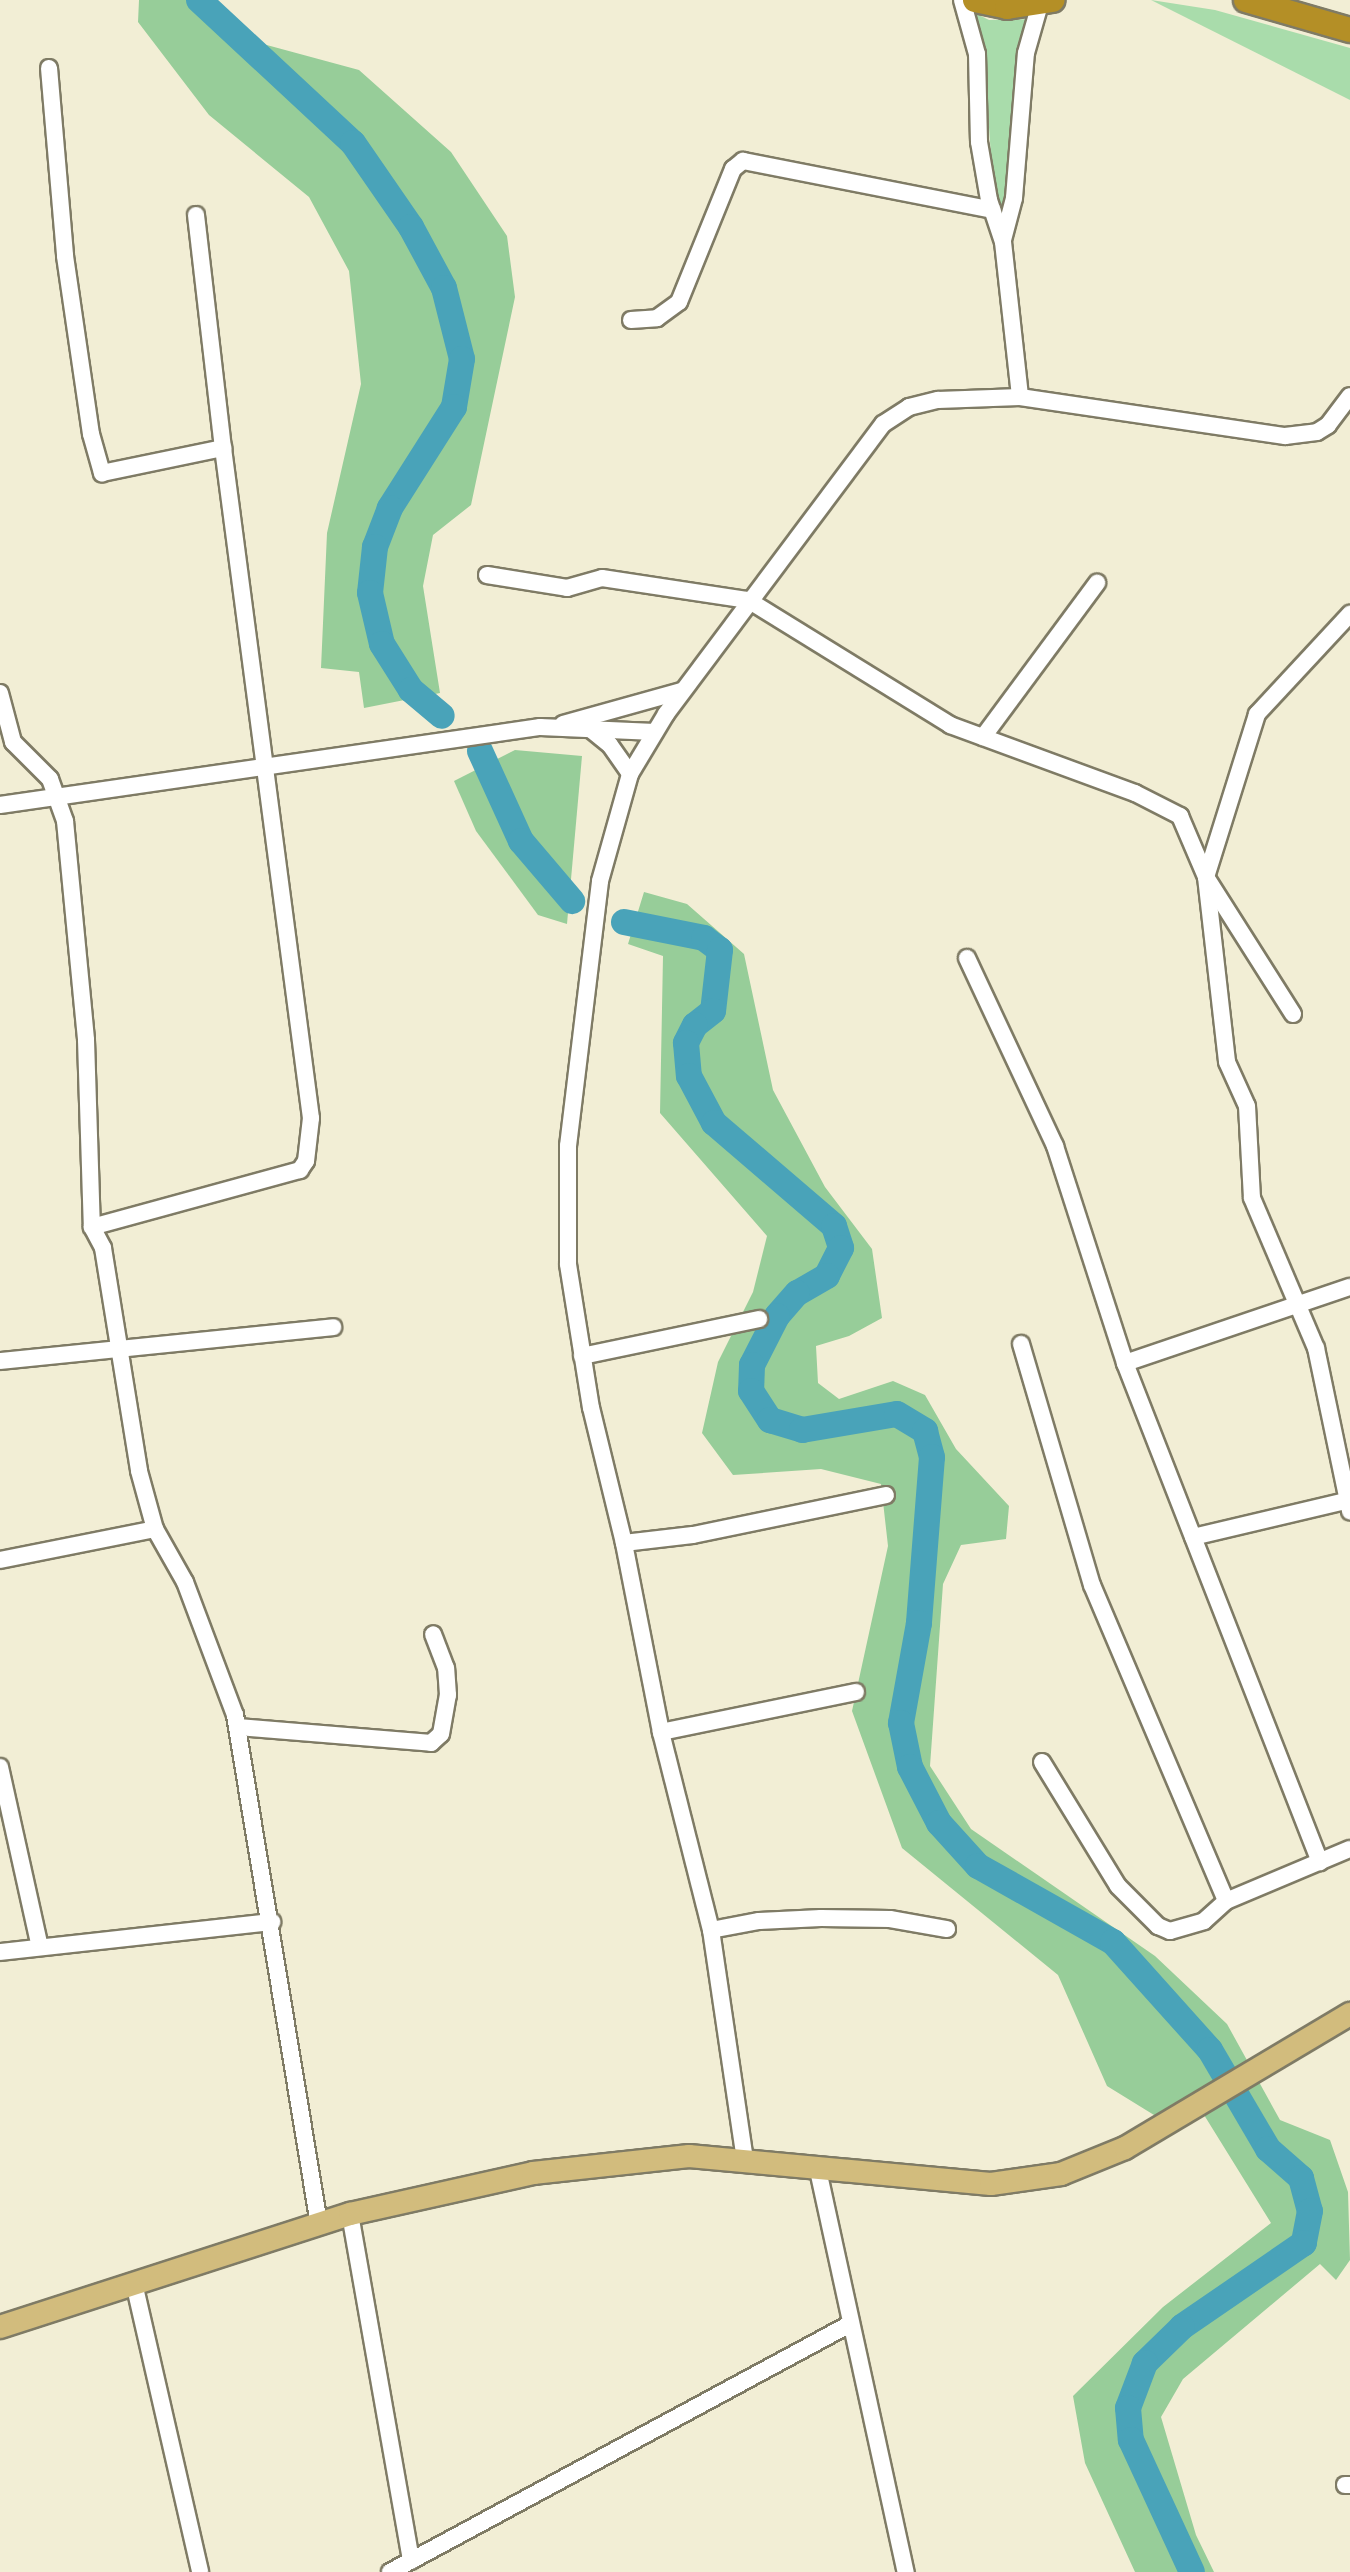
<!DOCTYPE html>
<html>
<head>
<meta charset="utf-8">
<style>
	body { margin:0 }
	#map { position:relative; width:1350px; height:2572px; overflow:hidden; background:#f2eed5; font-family:Cabin,sans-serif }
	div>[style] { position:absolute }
	.green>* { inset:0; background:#a9dcab }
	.forest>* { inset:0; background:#97cd99 }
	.river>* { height:26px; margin:-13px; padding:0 13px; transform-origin:13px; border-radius:13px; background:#49a3b9 }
	.roads { filter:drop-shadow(2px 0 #7f7b65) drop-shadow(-2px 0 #7f7b65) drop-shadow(0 2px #7f7b65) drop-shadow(0 -2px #7f7b65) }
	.minor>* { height:16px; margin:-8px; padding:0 8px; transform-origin:8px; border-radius:8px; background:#fff }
	.major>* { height:22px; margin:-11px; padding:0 11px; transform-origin:11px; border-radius:11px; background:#d2bc7d }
	.highway>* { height:24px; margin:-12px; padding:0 12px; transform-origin:12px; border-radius:12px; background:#b48f26 }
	span { translate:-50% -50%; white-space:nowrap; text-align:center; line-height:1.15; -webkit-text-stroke:6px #fff; paint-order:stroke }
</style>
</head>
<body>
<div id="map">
	<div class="green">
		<div style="clip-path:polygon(1151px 0,1215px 10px,1350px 48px,1350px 100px)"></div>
		<div style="clip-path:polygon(973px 12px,989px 20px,1033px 19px,1019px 39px,1011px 194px,1004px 215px,993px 185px,984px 55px)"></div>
	</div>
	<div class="forest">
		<div style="clip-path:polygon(139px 0,205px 0,263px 44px,359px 70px,451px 152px,507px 236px,515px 297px,471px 505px,433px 535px,423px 586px,440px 693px,364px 708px,359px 672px,321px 668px,327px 533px,361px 384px,349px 271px,309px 197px,209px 115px,138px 22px)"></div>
		<div style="clip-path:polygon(515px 750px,582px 756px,567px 924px,538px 915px,476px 831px,454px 781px)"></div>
		<div style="clip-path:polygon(644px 892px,687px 904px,744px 954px,773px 1090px,825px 1187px,872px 1249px,882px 1318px,849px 1336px,816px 1346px,818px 1383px,839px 1399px,893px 1381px,925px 1395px,956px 1449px,1009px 1506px,1006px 1539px,961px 1545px,943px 1584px,930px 1766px,971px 1829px,1155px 1956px,1227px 2024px,1280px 2120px,1330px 2140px,1348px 2192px,1350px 2260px,1336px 2280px,1320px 2264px,1183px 2379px,1161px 2417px,1196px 2535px,1214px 2572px,1135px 2572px,1085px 2463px,1073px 2396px,1163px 2307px,1271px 2223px,1196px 2102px,1167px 2123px,1107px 2086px,1058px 1975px,902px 1848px,852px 1711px,888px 1546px,881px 1484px,821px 1469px,733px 1475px,702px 1433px,718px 1362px,753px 1292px,767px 1236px,660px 1113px,663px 956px,628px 944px)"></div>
	</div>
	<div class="river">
		<div style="left:199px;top:0;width:210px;rotate:42.9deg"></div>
		<div style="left:353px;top:143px;width:102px;rotate:55.4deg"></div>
		<div style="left:411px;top:227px;width:69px;rotate:61.6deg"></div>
		<div style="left:444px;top:288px;width:73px;rotate:75.8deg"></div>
		<div style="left:462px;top:359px;width:49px;rotate:99.5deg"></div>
		<div style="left:454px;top:407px;width:120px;rotate:122.4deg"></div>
		<div style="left:390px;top:508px;width:42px;rotate:111deg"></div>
		<div style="left:375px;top:547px;width:46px;rotate:96.2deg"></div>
		<div style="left:370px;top:593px;width:52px;rotate:76.8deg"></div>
		<div style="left:382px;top:644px;width:54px;rotate:57.8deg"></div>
		<div style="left:411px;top:690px;width:40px;rotate:40deg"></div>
		<div style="left:480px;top:751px;width:99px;rotate:65.5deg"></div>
		<div style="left:521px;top:841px;width:79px;rotate:49.6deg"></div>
		<div style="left:624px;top:922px;width:82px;rotate:11.3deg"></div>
		<div style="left:704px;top:938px;width:20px;rotate:37deg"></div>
		<div style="left:720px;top:950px;width:61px;rotate:96.5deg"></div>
		<div style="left:713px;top:1011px;width:23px;rotate:142deg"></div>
		<div style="left:695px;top:1025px;width:20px;rotate:117deg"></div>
		<div style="left:686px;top:1043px;width:33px;rotate:85deg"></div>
		<div style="left:689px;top:1076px;width:53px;rotate:62deg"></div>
		<div style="left:714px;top:1123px;width:158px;rotate:40.6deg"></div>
		<div style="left:834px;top:1226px;width:23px;rotate:72deg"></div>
		<div style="left:841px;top:1248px;width:31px;rotate:117deg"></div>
		<div style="left:827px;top:1276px;width:34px;rotate:150deg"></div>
		<div style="left:797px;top:1293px;width:30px;rotate:131deg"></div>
		<div style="left:777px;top:1316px;width:55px;rotate:117deg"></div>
		<div style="left:752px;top:1365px;width:26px;rotate:92deg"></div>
		<div style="left:751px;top:1391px;width:35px;rotate:57deg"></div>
		<div style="left:770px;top:1420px;width:34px;rotate:17deg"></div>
		<div style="left:802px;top:1430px;width:96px;rotate:-9.6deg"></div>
		<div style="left:897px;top:1414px;width:33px;rotate:31deg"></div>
		<div style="left:925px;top:1431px;width:27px;rotate:75deg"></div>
		<div style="left:932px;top:1457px;width:167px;rotate:94.5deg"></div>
		<div style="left:919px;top:1623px;width:102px;rotate:100.2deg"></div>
		<div style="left:901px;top:1723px;width:45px;rotate:78.4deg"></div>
		<div style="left:910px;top:1767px;width:63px;rotate:62.6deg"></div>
		<div style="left:939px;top:1823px;width:58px;rotate:47.8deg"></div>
		<div style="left:978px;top:1866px;width:155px;rotate:29.4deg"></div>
		<div style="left:1113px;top:1942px;width:145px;rotate:48.1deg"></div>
		<div style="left:1210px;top:2050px;width:115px;rotate:59.6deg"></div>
		<div style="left:1268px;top:2149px;width:44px;rotate:41.3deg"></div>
		<div style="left:1301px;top:2178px;width:34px;rotate:75deg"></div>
		<div style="left:1310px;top:2211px;width:33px;rotate:101deg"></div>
		<div style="left:1304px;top:2243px;width:148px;rotate:145.5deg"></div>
		<div style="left:1182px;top:2327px;width:52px;rotate:135.8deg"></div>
		<div style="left:1145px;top:2363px;width:48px;rotate:110.7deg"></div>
		<div style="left:1128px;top:2408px;width:32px;rotate:85deg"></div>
		<div style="left:1131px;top:2440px;width:145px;rotate:65.2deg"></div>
	</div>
	<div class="roads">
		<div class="minor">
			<div style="left:962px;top:0;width:56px;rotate:74.5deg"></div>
			<div style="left:977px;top:54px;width:88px;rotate:88.7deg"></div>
			<div style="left:979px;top:142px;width:59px;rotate:80.2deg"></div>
			<div style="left:989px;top:200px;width:44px;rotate:71.6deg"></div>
			<div style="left:1003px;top:242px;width:156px;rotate:83.7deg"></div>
			<div style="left:1020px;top:397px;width:268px;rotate:8.4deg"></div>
			<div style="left:1285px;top:436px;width:32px;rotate:-7deg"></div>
			<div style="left:1317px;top:432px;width:13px;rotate:-32deg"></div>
			<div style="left:1328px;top:425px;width:36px;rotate:-53deg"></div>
			<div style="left:49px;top:68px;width:189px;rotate:85.1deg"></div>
			<div style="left:65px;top:256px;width:180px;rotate:81.7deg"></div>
			<div style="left:91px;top:434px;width:41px;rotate:74.2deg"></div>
			<div style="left:102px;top:473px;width:124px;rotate:-11.7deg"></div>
			<div style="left:223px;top:448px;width:676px;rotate:82.52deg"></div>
			<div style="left:311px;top:1118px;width:43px;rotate:96.6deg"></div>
			<div style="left:306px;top:1161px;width:11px;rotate:124deg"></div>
			<div style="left:300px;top:1170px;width:216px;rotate:164.7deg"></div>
			<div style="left:196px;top:215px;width:235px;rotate:83.4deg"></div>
			<div style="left:1003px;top:240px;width:43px;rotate:-75.3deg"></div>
			<div style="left:1014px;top:198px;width:145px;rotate:-85.3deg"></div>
			<div style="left:1026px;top:53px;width:51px;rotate:-74.1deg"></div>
			<div style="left:631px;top:320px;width:26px;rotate:-4deg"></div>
			<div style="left:657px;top:318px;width:27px;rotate:-36deg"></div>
			<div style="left:679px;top:302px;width:144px;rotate:-67.9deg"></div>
			<div style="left:733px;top:169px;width:13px;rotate:-39deg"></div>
			<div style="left:743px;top:161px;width:254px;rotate:11.1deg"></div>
			<div style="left:487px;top:575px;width:81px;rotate:9.2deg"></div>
			<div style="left:567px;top:588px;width:36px;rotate:-16deg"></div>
			<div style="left:602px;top:578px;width:148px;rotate:8.6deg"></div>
			<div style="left:748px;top:600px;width:238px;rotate:31.7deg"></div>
			<div style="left:950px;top:725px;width:197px;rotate:20.2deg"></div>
			<div style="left:1135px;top:793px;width:51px;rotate:27.1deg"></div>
			<div style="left:1180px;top:816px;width:66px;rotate:66.9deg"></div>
			<div style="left:1206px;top:877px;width:186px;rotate:83.5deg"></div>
			<div style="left:1227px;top:1062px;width:48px;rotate:65.6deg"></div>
			<div style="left:1247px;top:1106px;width:92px;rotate:86.9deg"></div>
			<div style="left:1252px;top:1198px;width:163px;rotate:66.9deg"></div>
			<div style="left:1316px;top:1348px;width:167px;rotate:78.2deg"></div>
			<div style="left:0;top:693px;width:51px;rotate:75.1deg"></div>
			<div style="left:13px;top:742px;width:52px;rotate:45deg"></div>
			<div style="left:50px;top:779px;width:45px;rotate:70.3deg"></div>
			<div style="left:65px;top:821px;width:220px;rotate:84.5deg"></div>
			<div style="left:86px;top:1040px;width:187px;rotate:88.2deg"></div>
			<div style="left:92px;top:1227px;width:24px;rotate:62deg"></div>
			<div style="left:103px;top:1248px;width:226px;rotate:80.8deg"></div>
			<div style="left:139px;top:1471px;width:60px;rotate:74.6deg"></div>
			<div style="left:155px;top:1529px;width:61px;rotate:60.5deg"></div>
			<div style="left:185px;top:1582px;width:142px;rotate:69.4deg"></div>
			<div style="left:235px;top:1715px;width:516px;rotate:80.63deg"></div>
			<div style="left:563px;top:724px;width:123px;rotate:-15.6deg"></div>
			<div style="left:589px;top:728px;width:27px;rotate:39deg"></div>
			<div style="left:610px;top:745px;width:35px;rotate:55deg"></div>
			<div style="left:983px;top:737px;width:192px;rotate:-53.5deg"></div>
			<div style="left:0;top:805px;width:546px;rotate:-8.22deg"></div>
			<div style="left:540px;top:727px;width:115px;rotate:2.5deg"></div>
			<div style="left:967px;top:958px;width:208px;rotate:64.9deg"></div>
			<div style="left:1055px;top:1146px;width:228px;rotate:72.1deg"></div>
			<div style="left:1125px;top:1363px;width:536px;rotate:68.66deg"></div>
			<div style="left:1293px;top:1014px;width:162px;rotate:-122.4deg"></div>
			<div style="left:1206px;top:877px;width:171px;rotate:-72.6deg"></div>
			<div style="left:1257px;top:714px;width:137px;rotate:-47.1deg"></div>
			<div style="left:1021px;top:1344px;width:251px;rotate:73.6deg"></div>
			<div style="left:1092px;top:1585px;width:343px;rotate:67deg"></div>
			<div style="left:582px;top:1356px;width:181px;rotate:-11.8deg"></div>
			<div style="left:0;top:1361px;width:335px;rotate:-5.8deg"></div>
			<div style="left:1125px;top:1363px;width:237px;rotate:-18.7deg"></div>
			<div style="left:1193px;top:1537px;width:161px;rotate:-13.3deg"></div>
			<div style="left:624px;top:1543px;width:69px;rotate:-6.6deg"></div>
			<div style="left:693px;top:1535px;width:197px;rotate:-11.7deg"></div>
			<div style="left:0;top:1560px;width:158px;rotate:-11.3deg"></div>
			<div style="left:238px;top:1727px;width:194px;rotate:4.7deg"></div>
			<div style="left:431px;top:1743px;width:13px;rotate:-42deg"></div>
			<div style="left:441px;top:1734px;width:40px;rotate:-80deg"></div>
			<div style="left:448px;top:1695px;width:27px;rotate:-94deg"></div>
			<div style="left:446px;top:1668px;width:36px;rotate:-111deg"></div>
			<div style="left:661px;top:1732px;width:199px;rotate:-11.6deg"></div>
			<div style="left:1042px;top:1762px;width:145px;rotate:58.5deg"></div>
			<div style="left:1118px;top:1886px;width:57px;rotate:45deg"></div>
			<div style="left:1158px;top:1926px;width:13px;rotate:23deg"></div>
			<div style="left:1170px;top:1931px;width:35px;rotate:-16deg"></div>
			<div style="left:1204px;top:1921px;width:30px;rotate:-42deg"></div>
			<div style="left:1226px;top:1901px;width:134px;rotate:-22.8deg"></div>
			<div style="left:0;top:1767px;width:184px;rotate:77.5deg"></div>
			<div style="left:711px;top:1930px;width:49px;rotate:-10.6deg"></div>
			<div style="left:759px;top:1921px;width:62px;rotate:-2.8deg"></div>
			<div style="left:821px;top:1918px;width:69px;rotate:0.8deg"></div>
			<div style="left:890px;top:1919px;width:58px;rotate:10deg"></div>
			<div style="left:0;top:1952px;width:274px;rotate:-6.3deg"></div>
			<div style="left:745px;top:2160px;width:232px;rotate:-98.4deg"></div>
			<div style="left:711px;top:1930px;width:204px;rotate:-104.2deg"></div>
			<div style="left:661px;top:1732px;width:193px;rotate:-101.1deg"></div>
			<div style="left:624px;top:1543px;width:139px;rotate:-103.7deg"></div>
			<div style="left:591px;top:1408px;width:146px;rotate:-99.1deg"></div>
			<div style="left:568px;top:1264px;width:118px;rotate:-90deg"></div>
			<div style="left:568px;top:1146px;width:267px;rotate:-83.1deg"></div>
			<div style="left:600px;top:881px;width:111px;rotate:-74.3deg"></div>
			<div style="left:630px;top:774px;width:70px;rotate:-59deg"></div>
			<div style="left:666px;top:714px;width:362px;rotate:-53.2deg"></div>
			<div style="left:883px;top:424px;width:31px;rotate:-33deg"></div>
			<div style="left:909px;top:407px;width:30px;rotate:-14deg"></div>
			<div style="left:938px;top:400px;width:82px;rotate:-2.1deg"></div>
			<div style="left:818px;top:2170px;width:412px;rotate:77.7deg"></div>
			<div style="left:350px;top:2214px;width:352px;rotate:80deg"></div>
			<div style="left:134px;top:2283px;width:296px;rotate:77.1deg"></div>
			<div style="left:1345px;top:2485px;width:5px"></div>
			<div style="left:390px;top:2572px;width:523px;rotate:-28.33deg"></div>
		</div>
		<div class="major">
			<div style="left:0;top:2327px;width:368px;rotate:-17.9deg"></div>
			<div style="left:350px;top:2214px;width:188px;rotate:-12.6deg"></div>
			<div style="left:533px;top:2173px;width:157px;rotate:-6.2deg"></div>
			<div style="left:689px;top:2156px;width:303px;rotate:5.3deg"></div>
			<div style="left:991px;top:2184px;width:71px;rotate:-8.1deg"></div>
			<div style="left:1061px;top:2174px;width:69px;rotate:-22.1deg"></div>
			<div style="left:1125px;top:2148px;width:262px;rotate:-30.8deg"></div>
		</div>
		<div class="highway">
			<div style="left:975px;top:0;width:33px;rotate:12deg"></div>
			<div style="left:1007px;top:7px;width:46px;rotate:-8.8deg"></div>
			<div style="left:1246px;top:0;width:108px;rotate:16.1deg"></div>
		</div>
	</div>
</div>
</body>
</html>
